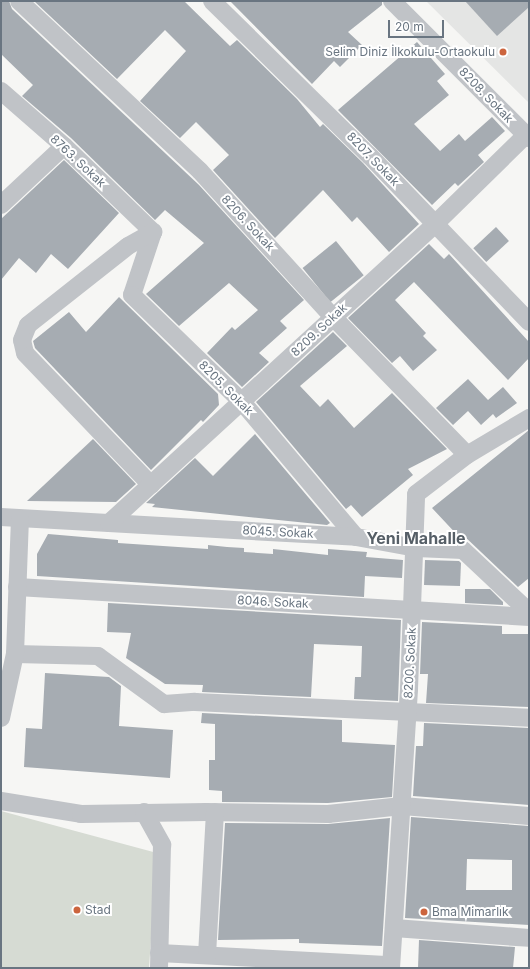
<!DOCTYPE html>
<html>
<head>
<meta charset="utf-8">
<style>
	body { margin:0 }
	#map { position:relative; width:530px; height:969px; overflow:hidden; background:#f6f6f4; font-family:Inter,sans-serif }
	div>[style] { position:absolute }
	.built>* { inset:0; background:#e4e5e4 }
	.green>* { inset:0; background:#d6dbd3 }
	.building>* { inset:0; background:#a6acb2; transform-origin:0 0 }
	.minor>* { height:18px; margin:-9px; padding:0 9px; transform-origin:9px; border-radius:9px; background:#c0c3c7 }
	.dots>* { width:11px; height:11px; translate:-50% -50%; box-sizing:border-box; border:2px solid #fff; border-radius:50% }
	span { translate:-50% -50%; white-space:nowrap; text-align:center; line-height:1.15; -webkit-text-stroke:4px #fff; paint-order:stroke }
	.poi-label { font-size:12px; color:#697581 }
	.right { translate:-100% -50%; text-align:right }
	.left { translate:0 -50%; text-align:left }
	.street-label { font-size:12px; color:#697581 }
	.district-label { font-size:16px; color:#565f67; font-weight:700 }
	.frame { position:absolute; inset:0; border:2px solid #697581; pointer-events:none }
	.scale { position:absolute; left:388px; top:20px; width:56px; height:18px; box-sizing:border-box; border:2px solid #697581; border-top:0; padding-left:5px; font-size:12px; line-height:14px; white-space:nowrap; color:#697581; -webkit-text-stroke:3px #fff; paint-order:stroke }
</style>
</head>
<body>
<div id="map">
	<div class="built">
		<div style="clip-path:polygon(426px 1px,529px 1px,529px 103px)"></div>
	</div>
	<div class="green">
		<div style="clip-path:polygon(1px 811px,157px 853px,149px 968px,1px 968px)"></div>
	</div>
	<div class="building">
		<div style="clip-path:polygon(1px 1px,9px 1px,12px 9px,199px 185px,304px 300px,280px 321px,287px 328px,259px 353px,269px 362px,242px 387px,207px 353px,232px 327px,235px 330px,258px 310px,229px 283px,179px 326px,146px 294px,204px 243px,165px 210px,155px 220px,71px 138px,22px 96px,33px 85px,1px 54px)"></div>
		<div style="clip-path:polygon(34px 1px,184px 1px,230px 46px,237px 40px,297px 99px,320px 127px,323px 124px,363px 163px,419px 224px,389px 252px,357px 217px,352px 222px,323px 190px,275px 238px,213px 170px,229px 155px,196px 122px,180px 138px,140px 101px,186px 51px,165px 30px,117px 79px)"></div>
		<div style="clip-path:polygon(230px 1px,382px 1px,382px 5px,348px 32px,362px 45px,340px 67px,334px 61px,312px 84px)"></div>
		<div style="clip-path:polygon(465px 1px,529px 1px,529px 7px,497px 36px)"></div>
		<div style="clip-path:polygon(417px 42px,445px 74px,437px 81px,449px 95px,414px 124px,440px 151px,459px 134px,465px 141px,492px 117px,505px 131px,478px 155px,484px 162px,458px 186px,455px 183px,432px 205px,338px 110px)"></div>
		<div style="clip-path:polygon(64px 160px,119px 213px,68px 269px,51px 254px,36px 273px,19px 258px,1px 280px,1px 219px)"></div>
		<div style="left:496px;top:227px;width:19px;height:31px;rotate:47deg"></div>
		<div style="left:336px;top:241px;width:44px;height:43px;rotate:51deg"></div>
		<div style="clip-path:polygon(429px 244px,444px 259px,449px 254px,529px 342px,529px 358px,508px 380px,414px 282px,395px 300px,426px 333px,423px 336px,437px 350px,413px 371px,400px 356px,392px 363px,348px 318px)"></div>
		<div style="clip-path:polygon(119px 297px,218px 394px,219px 405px,203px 422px,201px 420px,151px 470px,35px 348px,33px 341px,69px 312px,86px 332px)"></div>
		<div style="clip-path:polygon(333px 332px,347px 346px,300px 386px,320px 407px,328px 399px,354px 428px,392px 393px,447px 449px,408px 469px,413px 475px,362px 517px,351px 505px,346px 509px,256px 402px)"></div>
		<div style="clip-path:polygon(468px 379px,488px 400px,503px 387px,517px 403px,496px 418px,493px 414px,481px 425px,468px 411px,453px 425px,436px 408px)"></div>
		<div style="clip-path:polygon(529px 430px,529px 578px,518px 587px,462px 534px,461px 539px,432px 508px)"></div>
		<div style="clip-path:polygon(255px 434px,330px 523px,327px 525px,152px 507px,155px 504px,146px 503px,195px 458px,213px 476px)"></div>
		<div style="clip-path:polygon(93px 439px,136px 484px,116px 502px,27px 501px)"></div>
		<div style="clip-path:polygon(48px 534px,118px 540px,118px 543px,208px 549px,208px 545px,227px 547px,244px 548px,244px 552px,273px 554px,273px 549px,328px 555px,328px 549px,367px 552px,366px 557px,403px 560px,402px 578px,365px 576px,364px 597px,37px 576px,37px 554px)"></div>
		<div style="clip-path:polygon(425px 560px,459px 561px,461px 563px,460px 586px,424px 585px)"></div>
		<div style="clip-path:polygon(465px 589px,490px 589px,503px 602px,503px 605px,465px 603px)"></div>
		<div style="clip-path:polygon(108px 603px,401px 620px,398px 701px,354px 699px,355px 677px,361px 677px,362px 646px,314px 644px,311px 697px,202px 692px,203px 685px,165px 684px,126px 658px,131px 633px,107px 632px)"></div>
		<div style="clip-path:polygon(422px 622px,502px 626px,502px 634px,529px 634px,529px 707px,426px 703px,428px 674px,420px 674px)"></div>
		<div style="clip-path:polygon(45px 673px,109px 677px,121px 686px,119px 726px,173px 730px,170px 778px,24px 767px,26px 728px,42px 729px)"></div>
		<div style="clip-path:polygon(202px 713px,342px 720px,342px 742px,395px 745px,392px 797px,328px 803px,222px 802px,222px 791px,209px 790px,209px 760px,215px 760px,215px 724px,201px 723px)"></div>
		<div style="clip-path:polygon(424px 723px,529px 728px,529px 805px,413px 796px,416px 746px,423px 746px)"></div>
		<div style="clip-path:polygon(evenodd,411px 817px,529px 826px,529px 925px,405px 918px,411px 817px,467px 859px,512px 860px,512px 890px,466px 890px,467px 859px)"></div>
		<div style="clip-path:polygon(390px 818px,382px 946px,299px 943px,299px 939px,218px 940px,225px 823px,328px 824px)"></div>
		<div style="clip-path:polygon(419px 940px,515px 947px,513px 968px,418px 968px)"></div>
	</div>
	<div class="minor">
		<div style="left:19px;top:1px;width:248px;rotate:43.2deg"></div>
		<div style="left:200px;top:171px;width:197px;rotate:47.7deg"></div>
		<div style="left:333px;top:317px;width:192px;rotate:45.8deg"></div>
		<div style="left:212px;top:1px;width:221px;rotate:44.5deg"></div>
		<div style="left:370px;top:156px;width:230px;rotate:46.2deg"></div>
		<div style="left:392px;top:1px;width:194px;rotate:45deg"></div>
		<div style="left:1px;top:91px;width:84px;rotate:41.1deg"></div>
		<div style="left:64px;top:146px;width:124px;rotate:44deg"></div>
		<div style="left:1px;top:205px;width:86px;rotate:-43.1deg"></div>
		<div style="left:153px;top:232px;width:66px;rotate:108.4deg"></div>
		<div style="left:132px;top:295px;width:155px;rotate:44.2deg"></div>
		<div style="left:243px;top:403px;width:175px;rotate:49.9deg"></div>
		<div style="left:151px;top:485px;width:182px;rotate:-133.7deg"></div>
		<div style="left:25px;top:353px;width:13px;rotate:-103deg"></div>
		<div style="left:22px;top:340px;width:16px;rotate:-68deg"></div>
		<div style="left:28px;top:325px;width:127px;rotate:-38.3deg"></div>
		<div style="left:128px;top:246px;width:29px;rotate:-29deg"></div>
		<div style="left:1px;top:517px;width:356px;rotate:3.2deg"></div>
		<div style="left:356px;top:537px;width:61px;rotate:10.4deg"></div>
		<div style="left:416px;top:548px;width:47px;rotate:2.4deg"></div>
		<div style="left:463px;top:550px;width:91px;rotate:43.2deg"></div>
		<div style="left:109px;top:523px;width:442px;rotate:-42.5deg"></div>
		<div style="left:435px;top:224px;width:127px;rotate:-44.4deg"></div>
		<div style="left:17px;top:587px;width:513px;rotate:3.35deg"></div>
		<div style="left:15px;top:654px;width:83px;rotate:1.4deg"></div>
		<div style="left:98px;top:656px;width:82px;rotate:36deg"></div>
		<div style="left:164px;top:704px;width:31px;rotate:-4deg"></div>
		<div style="left:195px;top:702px;width:334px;rotate:2.7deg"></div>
		<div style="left:1px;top:718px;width:66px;rotate:-77.7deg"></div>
		<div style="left:15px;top:654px;width:135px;rotate:-87.9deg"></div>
		<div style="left:1px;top:801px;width:81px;rotate:9.2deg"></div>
		<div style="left:81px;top:814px;width:125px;rotate:-0.9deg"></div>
		<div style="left:206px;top:812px;width:122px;rotate:0.9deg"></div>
		<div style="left:328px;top:814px;width:74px;rotate:-6.2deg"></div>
		<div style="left:402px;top:806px;width:127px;rotate:4.5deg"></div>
		<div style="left:144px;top:812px;width:38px;rotate:61deg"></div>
		<div style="left:162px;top:845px;width:123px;rotate:91.4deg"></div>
		<div style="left:394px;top:928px;width:135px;rotate:4.2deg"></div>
		<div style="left:159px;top:953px;width:232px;rotate:3deg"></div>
		<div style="left:207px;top:955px;width:143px;rotate:-86.8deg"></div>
		<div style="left:391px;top:968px;width:280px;rotate:-86.3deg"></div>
		<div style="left:409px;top:689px;width:195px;rotate:-87.9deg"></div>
		<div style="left:416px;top:494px;width:64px;rotate:-37.4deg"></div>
		<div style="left:467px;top:455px;width:72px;rotate:-30.8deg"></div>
	</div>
	<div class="dots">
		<div style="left:503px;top:52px;background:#cc653e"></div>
		<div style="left:77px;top:910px;background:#cc653e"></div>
		<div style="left:424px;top:912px;background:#cc653e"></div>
	</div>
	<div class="poi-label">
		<span class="right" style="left:495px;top:52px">Selim Diniz İlkokulu-Ortaokulu</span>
		<span class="left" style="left:85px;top:910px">Stad</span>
		<span class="left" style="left:432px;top:912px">Bma Mimarlık</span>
	</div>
	<div class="street-label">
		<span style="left:486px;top:95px;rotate:46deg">8208. Sokak</span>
		<span style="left:373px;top:159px;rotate:46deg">8207. Sokak</span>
		<span style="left:78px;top:161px;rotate:43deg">8763. Sokak</span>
		<span style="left:248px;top:223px;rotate:47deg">8206. Sokak</span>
		<span style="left:319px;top:330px;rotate:-43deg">8209. Sokak</span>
		<span style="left:226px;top:388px;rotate:45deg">8205. Sokak</span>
		<span style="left:278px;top:532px;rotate:3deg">8045. Sokak</span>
		<span style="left:273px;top:602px;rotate:3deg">8046. Sokak</span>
		<span style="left:410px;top:663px;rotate:-87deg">8200. Sokak</span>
	</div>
	<div class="district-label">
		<span style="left:416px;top:538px">Yeni Mahalle</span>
	</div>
	<div class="frame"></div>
	<div class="scale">20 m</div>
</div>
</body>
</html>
